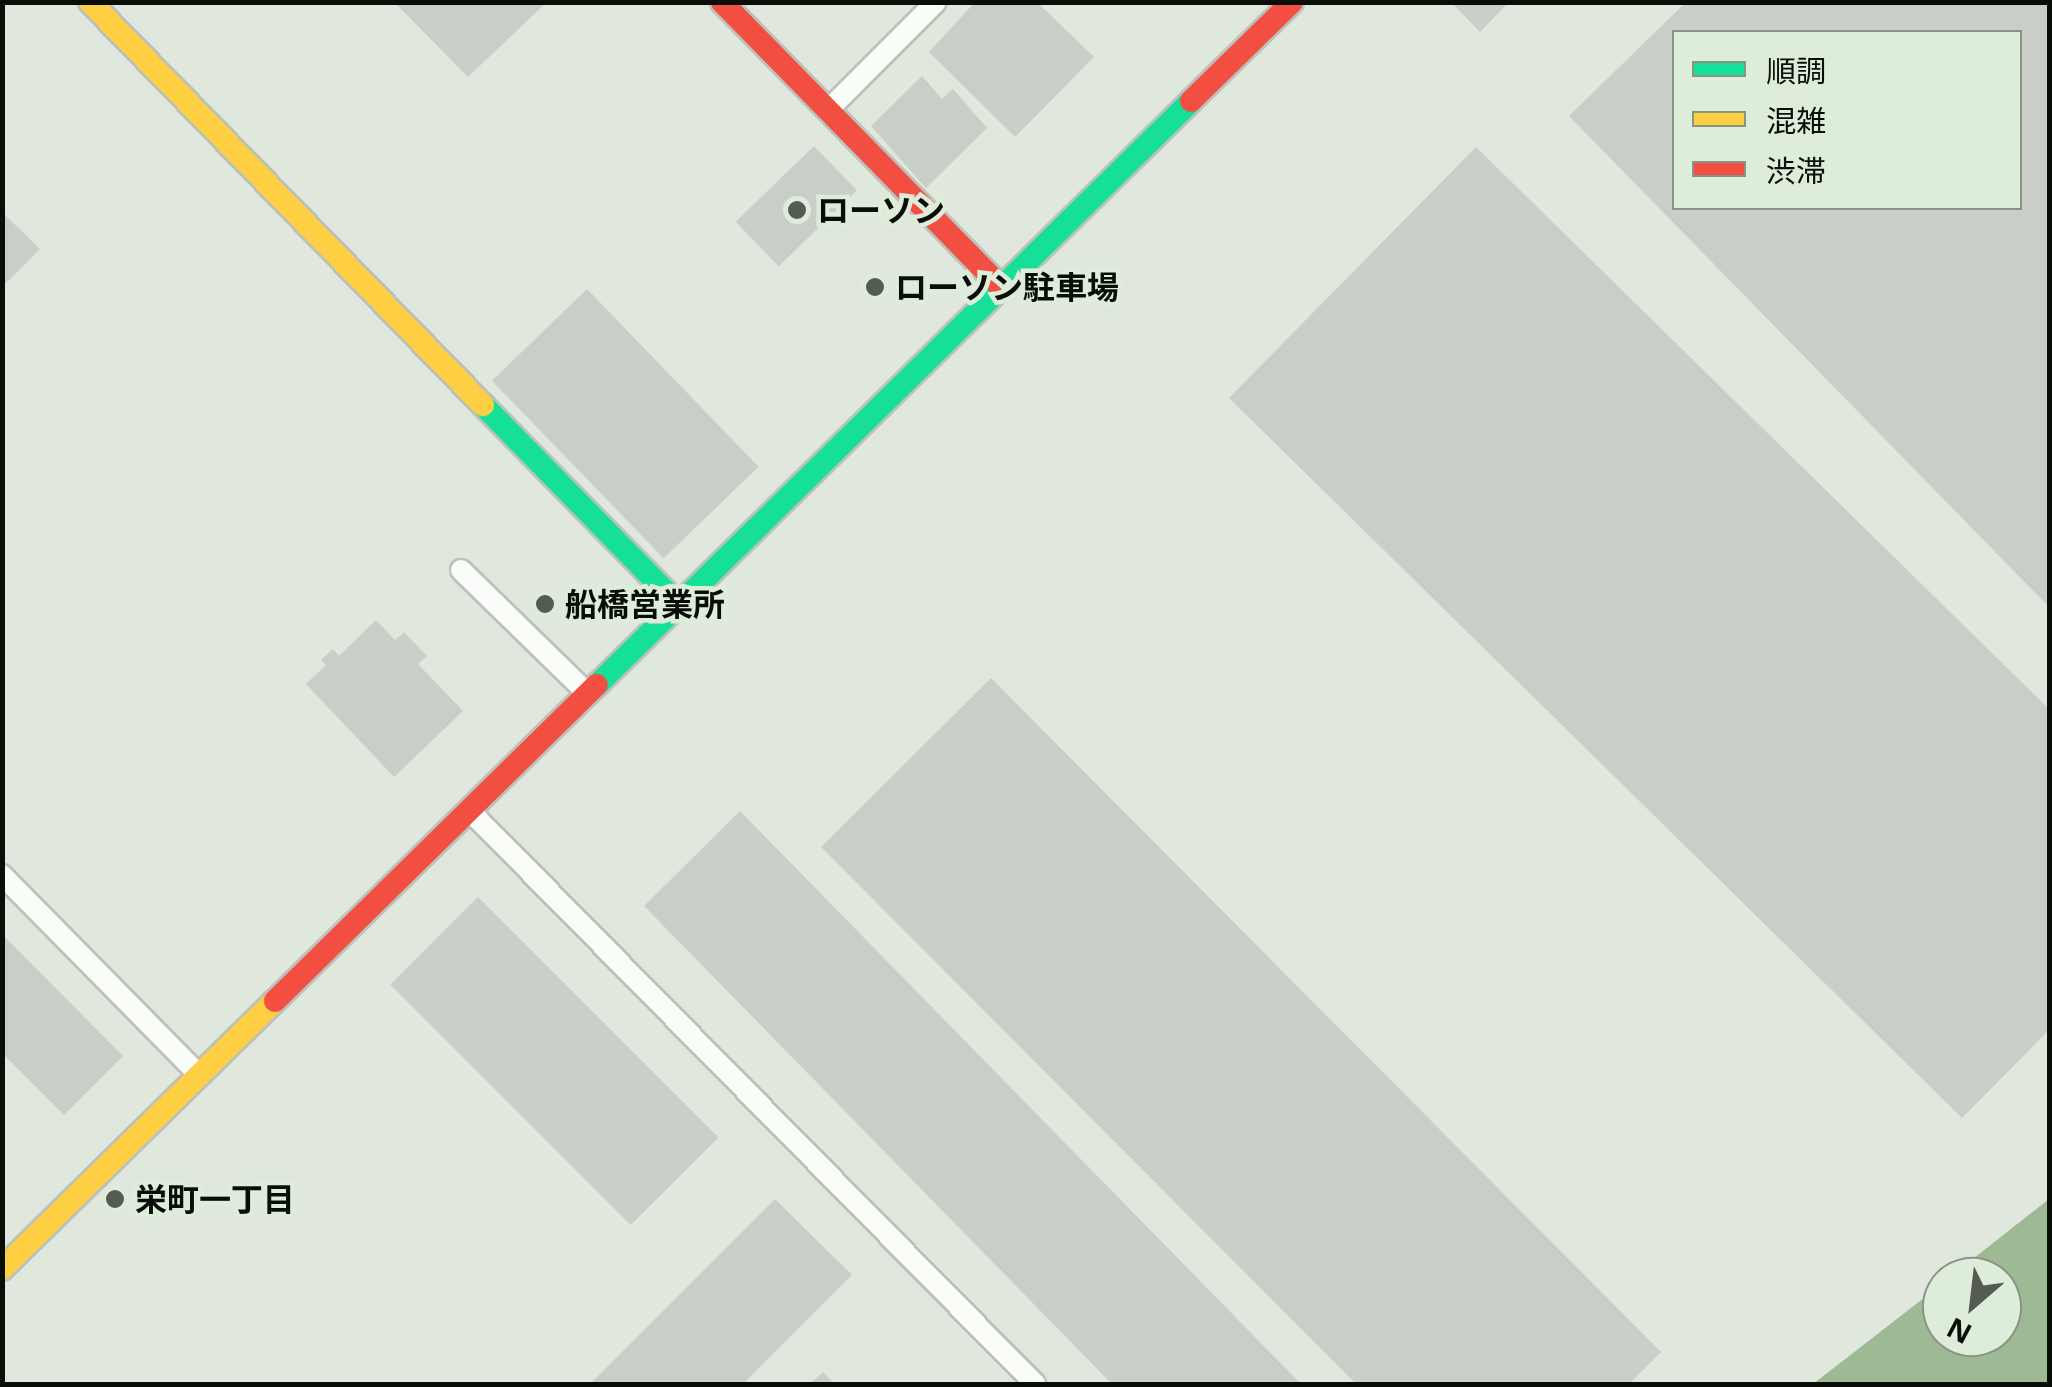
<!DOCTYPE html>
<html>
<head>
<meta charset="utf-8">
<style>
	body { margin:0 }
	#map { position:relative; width:2052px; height:1387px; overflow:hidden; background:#e0e8de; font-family:"Open Sans","Noto Sans JP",sans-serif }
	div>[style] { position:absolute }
	.water>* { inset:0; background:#9dba94 }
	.building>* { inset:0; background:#c9cfc8; transform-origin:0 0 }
	.roads { filter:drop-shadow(2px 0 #bcc2ba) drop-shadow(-2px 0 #bcc2ba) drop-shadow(0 2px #bcc2ba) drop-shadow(0 -2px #bcc2ba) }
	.lane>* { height:20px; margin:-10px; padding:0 10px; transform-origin:10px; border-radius:10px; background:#fafcfa }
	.fast>* { height:22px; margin:-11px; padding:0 11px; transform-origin:11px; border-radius:11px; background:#16e098 }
	.slow>* { height:22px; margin:-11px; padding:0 11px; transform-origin:11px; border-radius:11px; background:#ffcf43 }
	.jam>* { height:22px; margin:-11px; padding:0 11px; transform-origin:11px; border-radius:11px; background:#f24e42 }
	.dots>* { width:28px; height:28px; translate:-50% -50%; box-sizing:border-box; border:5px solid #deecda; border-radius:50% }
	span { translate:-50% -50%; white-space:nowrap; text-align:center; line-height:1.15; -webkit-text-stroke:9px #deecda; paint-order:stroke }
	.poi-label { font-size:32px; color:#0a0e08; font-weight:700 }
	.left { translate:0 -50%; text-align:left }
	.frame { position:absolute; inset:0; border:5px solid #0a0e08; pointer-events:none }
	.legend { position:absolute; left:1672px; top:30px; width:350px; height:180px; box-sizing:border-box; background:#deecda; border:2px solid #899386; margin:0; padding:12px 18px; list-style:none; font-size:30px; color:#0a0e08 }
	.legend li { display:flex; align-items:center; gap:20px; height:50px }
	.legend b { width:50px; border:2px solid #899386 }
	.north { position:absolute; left:1922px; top:1257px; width:100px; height:100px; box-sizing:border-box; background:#deecda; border:2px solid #899386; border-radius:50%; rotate:208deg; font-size:28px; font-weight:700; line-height:40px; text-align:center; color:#0a0e08 }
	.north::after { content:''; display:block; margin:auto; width:35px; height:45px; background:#555a53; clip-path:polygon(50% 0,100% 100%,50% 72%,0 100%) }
</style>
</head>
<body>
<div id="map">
	<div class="water">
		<div style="clip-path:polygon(2049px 1199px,2049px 1384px,1813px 1384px,1942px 1284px,1942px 1337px,2002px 1337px,2002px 1277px,1950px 1277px)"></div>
	</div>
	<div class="building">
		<div style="clip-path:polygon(394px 2px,547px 2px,468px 77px)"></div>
		<div style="clip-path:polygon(975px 2px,1037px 2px,1094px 57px,1015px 137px,929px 52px)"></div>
		<div style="clip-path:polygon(1451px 2px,1509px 2px,1480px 32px)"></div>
		<div style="clip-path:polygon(evenodd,1686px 2px,2050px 2px,2050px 608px,1569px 116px,1686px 2px,1674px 32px,2020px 32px,2020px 208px,1674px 208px,1674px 32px)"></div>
		<div style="clip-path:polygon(922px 76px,942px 99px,953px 89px,987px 128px,926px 188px,871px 126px)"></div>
		<div style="left:814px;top:146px;width:62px;height:109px;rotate:46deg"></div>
		<div style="clip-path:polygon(1476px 147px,2050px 710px,2050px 1029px,1962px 1118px,1229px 398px)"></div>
		<div style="clip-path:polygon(2px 212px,40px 249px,2px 287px)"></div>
		<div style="left:587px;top:289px;width:247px;height:132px;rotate:46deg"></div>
		<div style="clip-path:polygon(376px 620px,395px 640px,404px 632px,427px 656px,418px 664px,463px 711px,394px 777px,306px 684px,326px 665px,321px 660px,333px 649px,339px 656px)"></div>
		<div style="clip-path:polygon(991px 678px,1661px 1352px,1629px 1384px,1356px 1384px,821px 847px)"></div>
		<div style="clip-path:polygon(740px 811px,1301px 1384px,1112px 1384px,644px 906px)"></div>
		<div style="left:478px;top:897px;width:340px;height:124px;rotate:45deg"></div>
		<div style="clip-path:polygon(2px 934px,123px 1056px,64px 1115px,2px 1053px)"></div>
		<div style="clip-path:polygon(775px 1199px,852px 1275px,743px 1384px,590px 1384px)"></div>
		<div style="clip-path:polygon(823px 1372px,834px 1384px,810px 1384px)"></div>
	</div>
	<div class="roads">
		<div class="lane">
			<div style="left:829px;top:109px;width:151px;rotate:-45deg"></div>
			<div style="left:461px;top:570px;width:175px;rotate:44.3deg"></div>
			<div style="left:470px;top:811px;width:805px;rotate:45.4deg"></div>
			<div style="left:2px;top:875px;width:278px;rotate:45.4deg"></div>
		</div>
		<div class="fast">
			<div style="left:483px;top:405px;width:280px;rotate:45.6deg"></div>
			<div style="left:597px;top:685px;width:833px;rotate:-44.51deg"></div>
		</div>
		<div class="slow">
			<div style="left:90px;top:2px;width:563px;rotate:45.72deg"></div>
			<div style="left:2px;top:1269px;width:383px;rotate:-44.5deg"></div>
		</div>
		<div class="jam">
			<div style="left:722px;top:2px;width:400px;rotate:45.6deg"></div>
			<div style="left:1191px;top:101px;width:141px;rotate:-44.4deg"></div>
			<div style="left:275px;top:1001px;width:451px;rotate:-44.5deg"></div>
		</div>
	</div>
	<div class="dots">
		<div style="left:797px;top:210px;background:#555a53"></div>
		<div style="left:875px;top:287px;background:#555a53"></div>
		<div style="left:545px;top:604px;background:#555a53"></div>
		<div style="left:115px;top:1199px;background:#555a53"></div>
	</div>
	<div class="poi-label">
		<span class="left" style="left:817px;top:210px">ローソン</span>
		<span class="left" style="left:895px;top:287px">ローソン駐車場</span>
		<span class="left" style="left:565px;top:604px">船橋営業所</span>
		<span class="left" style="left:135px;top:1199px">栄町一丁目</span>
	</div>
	<div class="frame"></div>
	<ul class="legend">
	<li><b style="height:12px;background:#16e098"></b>順調</li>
	<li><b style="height:12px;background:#ffcf43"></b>混雑</li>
	<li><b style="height:12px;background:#f24e42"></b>渋滞</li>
	</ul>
	<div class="north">N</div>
</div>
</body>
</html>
